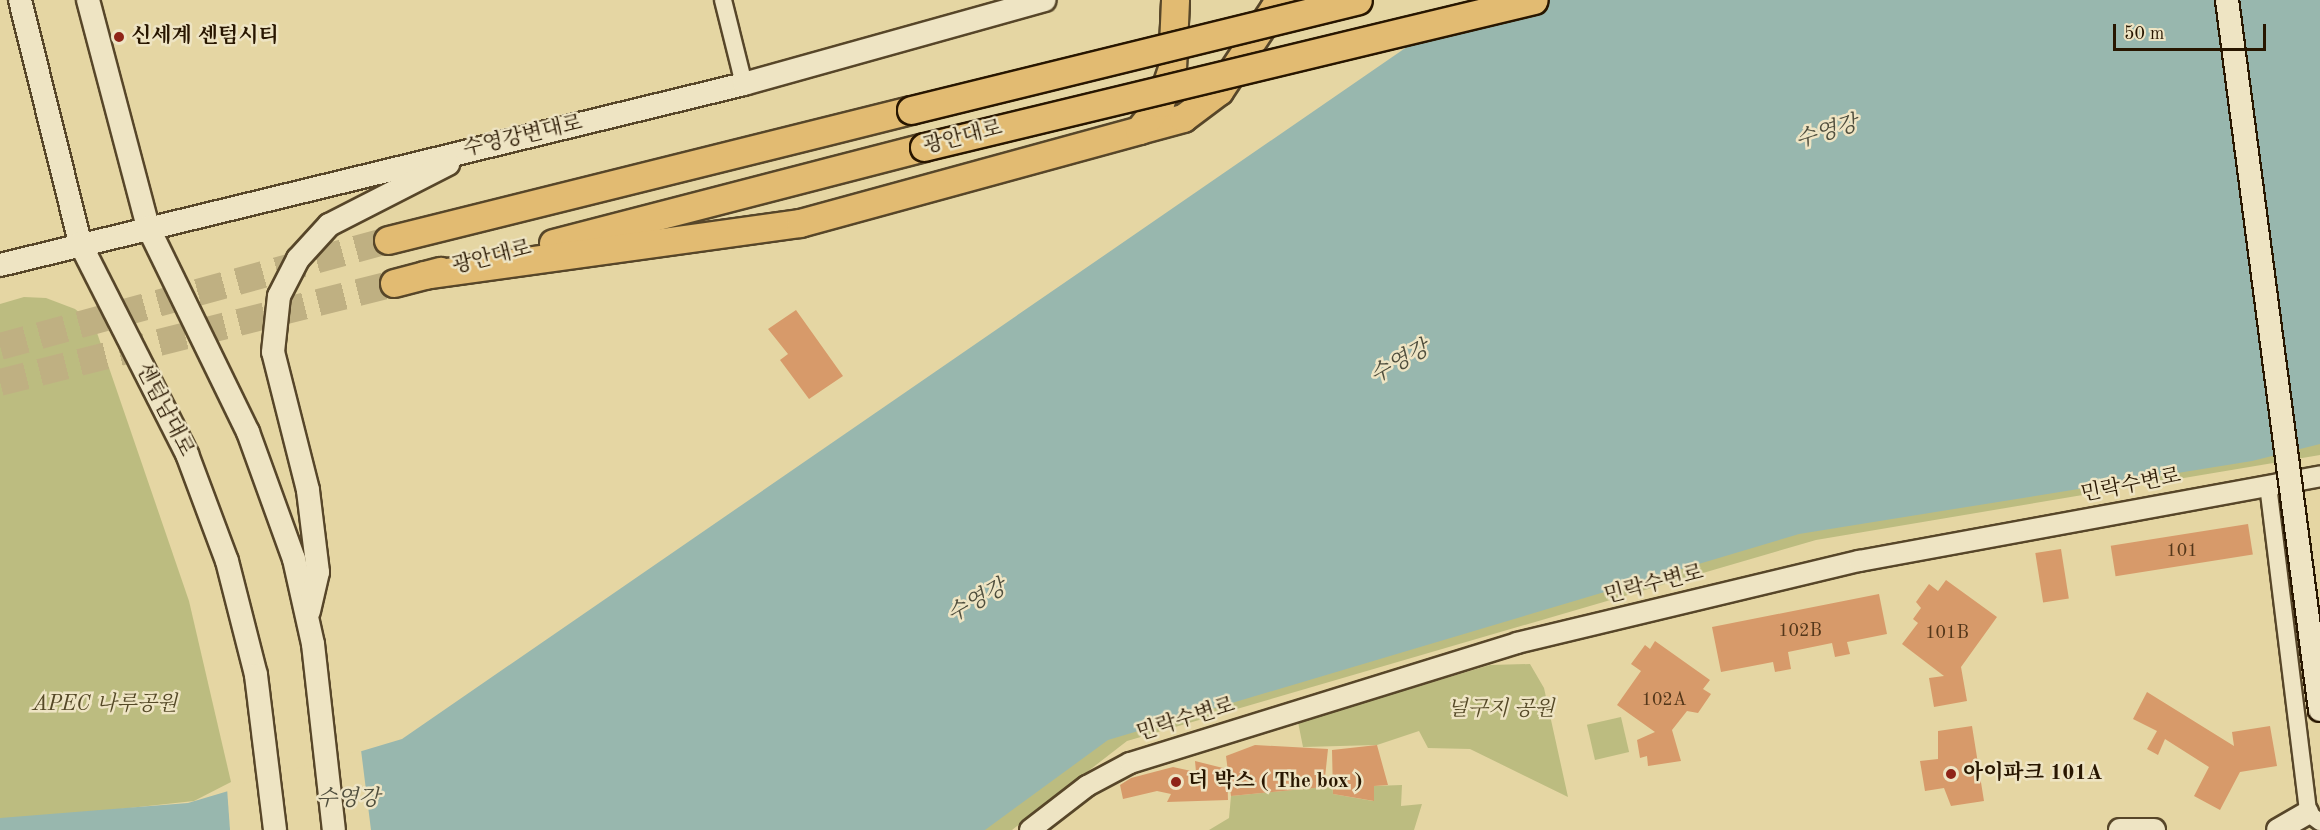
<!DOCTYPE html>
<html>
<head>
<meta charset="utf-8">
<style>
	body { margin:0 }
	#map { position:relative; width:2320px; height:830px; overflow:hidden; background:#e5d6a3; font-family:"Old Standard TT","Noto Serif KR",serif }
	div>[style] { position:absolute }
	.green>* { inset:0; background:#bcbc80; transform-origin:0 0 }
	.water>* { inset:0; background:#98b7ae }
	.pier>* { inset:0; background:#e5d6a3 }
	.building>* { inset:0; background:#d79a6a; transform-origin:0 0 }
	.trunk-tunnel>* { height:27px; margin-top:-13.5px; transform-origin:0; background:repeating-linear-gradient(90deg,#bfb082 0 27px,transparent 0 41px) }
	.roads { filter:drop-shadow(2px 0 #574629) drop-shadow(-2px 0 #574629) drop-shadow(0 2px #574629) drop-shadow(0 -2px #574629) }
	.minor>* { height:16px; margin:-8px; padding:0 8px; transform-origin:8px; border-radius:8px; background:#eee4c3 }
	.tertiary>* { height:20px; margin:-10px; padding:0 10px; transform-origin:10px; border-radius:10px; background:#eee4c3 }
	.secondary>* { height:22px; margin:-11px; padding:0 11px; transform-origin:11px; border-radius:11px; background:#eee4c3 }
	.trunk>* { height:27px; margin:-13.5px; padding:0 13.5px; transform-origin:13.5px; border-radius:13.5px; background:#e2bb72 }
	.bridges { filter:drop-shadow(2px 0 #281600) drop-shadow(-2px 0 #281600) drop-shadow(0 2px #281600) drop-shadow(0 -2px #281600) }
	.secondary-bridge>* { height:22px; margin:-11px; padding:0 11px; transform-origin:11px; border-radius:11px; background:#eee4c3 }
	.trunk-bridge>* { height:27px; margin:-13.5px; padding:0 13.5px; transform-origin:13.5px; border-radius:13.5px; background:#e2bb72 }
	.dots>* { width:16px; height:16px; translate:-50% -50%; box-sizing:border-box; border:3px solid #eee4c3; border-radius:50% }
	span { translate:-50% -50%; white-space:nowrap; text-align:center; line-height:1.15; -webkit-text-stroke:5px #eee4c3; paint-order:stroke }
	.number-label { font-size:18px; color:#54371a }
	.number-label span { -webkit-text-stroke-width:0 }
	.poi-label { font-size:21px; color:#281600; font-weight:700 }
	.left { translate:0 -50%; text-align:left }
	.street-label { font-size:21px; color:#281600 }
	.park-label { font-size:21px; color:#544826; font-style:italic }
	.water-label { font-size:22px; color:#4f4e3d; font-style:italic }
	.scale { position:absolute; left:2113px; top:24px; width:153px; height:27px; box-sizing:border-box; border:3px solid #281600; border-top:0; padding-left:8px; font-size:18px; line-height:21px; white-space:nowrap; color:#281600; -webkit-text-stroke:4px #eee4c3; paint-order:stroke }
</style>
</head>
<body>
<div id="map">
	<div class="green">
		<div style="clip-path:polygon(24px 297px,46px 298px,75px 309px,94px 324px,189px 601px,231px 782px,194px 801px,0 822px,0 304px)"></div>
		<div style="clip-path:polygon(2320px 413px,2320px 455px,1816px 540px,1127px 741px,1012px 830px,942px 830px,1097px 717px,1449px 608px)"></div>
		<div style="clip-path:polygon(1530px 664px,1544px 688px,1568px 797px,1470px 749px,1428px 748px,1419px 731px,1377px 745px,1303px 747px,1298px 722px,1490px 665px)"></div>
		<div style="left:1621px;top:717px;width:36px;height:35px;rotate:77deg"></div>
		<div style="clip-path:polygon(1328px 778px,1332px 778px,1333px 794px,1373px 801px,1374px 786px,1402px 785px,1401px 806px,1422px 804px,1414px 830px,1209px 830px,1229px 818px,1231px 796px,1324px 787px)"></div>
	</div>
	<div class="water">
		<div style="clip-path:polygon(1475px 0,2320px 0,2320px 444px,2252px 461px,1799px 534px,1108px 740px,985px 830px,0 830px,0 818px,188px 803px,402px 739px)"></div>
	</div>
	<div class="pier">
		<div style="clip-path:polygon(361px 750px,371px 830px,230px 830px,227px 788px)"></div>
	</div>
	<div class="building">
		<div style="clip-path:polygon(796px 310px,843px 376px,809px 399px,780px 360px,788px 354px,768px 329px)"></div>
		<div style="left:2248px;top:524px;width:31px;height:139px;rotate:81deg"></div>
		<div style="left:2061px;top:549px;width:50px;height:26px;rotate:81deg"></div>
		<div style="clip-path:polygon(1946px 580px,1997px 617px,1961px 667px,1967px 701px,1934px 707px,1929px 678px,1944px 676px,1902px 644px,1918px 623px,1913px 619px,1921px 608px,1916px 602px,1929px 584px,1938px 591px)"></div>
		<div style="clip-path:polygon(1879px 594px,1887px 634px,1847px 642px,1850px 654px,1835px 657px,1832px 643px,1788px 652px,1791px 669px,1775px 672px,1773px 662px,1721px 672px,1712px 627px)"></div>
		<div style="clip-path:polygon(1655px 641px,1710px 680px,1703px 689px,1711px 694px,1698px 713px,1687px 711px,1672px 730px,1681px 761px,1648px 766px,1647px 756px,1640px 758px,1637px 740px,1655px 732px,1617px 705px,1641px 671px,1631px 664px,1645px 645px,1650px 649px)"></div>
		<div style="clip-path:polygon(2147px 692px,2234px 746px,2232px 732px,2270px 726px,2277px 766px,2240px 772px,2220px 810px,2194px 796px,2209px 767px,2165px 739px,2158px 755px,2147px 749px,2157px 731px,2133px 719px)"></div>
		<div style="clip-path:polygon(1972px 726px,1984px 801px,1951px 806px,1944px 788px,1925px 791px,1920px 761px,1938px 759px,1938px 731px)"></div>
		<div style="clip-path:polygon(1255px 745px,1328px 749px,1324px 787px,1231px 796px,1226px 756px)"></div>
		<div style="clip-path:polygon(1377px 745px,1388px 785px,1374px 786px,1374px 801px,1333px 794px,1332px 750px)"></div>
		<div style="clip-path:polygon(1195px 761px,1227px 769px,1228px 800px,1167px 802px,1171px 794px,1157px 791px,1123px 799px,1120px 785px,1131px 778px,1173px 767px,1196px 772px)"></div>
	</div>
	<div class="trunk-tunnel">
		<div style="left:0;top:346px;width:402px;rotate:-15.3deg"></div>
		<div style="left:0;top:382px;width:406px;rotate:-14.1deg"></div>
	</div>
	<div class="roads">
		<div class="minor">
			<div style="left:723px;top:0;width:87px;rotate:76deg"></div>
			<div style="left:2268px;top:485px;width:330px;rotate:83deg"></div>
			<div style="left:2308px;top:813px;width:15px;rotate:37deg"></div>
		</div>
		<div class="tertiary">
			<div style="left:1030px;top:830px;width:72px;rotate:-37.7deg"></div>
			<div style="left:1087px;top:786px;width:49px;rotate:-28.1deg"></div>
			<div style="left:1130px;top:763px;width:405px;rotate:-17.2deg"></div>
			<div style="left:1517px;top:643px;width:352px;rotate:-13.5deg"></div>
			<div style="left:1859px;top:561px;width:469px;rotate:-10.4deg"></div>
		</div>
		<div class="secondary">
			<div style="left:20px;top:0;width:250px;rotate:76.1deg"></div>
			<div style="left:80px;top:243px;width:237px;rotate:63.1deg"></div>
			<div style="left:187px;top:454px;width:114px;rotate:69.5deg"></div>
			<div style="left:227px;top:561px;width:118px;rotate:75.7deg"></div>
			<div style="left:256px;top:675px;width:156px;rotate:83deg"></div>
			<div style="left:88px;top:0;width:235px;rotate:75.2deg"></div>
			<div style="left:148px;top:227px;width:228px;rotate:64deg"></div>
			<div style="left:248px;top:432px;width:135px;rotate:70.1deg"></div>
			<div style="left:294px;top:559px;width:87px;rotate:77.4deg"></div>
			<div style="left:313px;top:644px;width:187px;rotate:83.6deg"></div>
			<div style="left:0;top:265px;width:766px;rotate:-13.67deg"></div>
			<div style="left:744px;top:84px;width:312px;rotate:-15.6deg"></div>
			<div style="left:309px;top:611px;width:40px;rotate:-77deg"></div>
			<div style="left:318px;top:572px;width:83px;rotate:-97deg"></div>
			<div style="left:308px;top:490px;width:142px;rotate:-104.2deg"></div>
			<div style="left:273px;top:352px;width:56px;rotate:-83.9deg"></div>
			<div style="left:279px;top:296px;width:42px;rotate:-62.8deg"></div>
			<div style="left:298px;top:259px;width:46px;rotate:-47.6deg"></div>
			<div style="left:329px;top:225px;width:134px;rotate:-27.1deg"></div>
			<div style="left:2120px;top:830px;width:34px"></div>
			<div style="left:2278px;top:830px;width:34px;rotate:-30deg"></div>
		</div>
		<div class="trunk">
			<div style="left:1139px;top:130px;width:46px;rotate:-15.3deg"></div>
			<div style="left:1183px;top:118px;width:45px;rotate:-36.9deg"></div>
			<div style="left:1219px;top:91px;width:100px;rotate:-56.5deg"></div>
			<div style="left:1274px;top:8px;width:14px;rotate:-36deg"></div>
			<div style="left:388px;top:240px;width:539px;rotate:-13.96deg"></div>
			<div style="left:553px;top:243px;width:383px;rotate:-14.5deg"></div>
			<div style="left:424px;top:275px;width:380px;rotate:-7.9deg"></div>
			<div style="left:800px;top:223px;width:352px;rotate:-15.3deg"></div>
			<div style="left:1139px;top:130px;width:34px;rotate:-52deg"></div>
			<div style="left:1160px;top:103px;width:36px;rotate:-71deg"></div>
			<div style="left:1172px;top:69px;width:69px;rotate:-87.5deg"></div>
			<div style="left:394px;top:283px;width:48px;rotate:-14.6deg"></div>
		</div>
	</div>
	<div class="bridges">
		<div class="secondary-bridge">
			<div style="left:2227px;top:0;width:716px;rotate:82.54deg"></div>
		</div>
		<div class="trunk-bridge">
			<div style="left:911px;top:110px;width:460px;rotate:-13.8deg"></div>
			<div style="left:924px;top:147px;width:627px;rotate:-13.55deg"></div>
		</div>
	</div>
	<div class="dots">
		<div style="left:119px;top:37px;background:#8f2418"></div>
		<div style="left:1951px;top:774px;background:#8f2418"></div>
		<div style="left:1176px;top:782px;background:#8f2418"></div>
	</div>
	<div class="number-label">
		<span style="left:2182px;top:551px">101</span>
		<span style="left:1800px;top:631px">102B</span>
		<span style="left:1947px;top:633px">101B</span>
		<span style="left:1664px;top:700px">102A</span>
	</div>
	<div class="poi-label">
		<span class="left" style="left:131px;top:37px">신세계 센텀시티</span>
		<span class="left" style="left:1963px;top:774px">아이파크 101A</span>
		<span class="left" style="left:1188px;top:782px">더 박스 ( The box )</span>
	</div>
	<div class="street-label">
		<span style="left:523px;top:137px;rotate:-13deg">수영강변대로</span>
		<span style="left:963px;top:138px;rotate:-14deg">광안대로</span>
		<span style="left:492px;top:258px;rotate:-14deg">광안대로</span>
		<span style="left:164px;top:410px;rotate:63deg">센텀남대로</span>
		<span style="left:2131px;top:486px;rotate:-11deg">민락수변로</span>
		<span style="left:1654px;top:585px;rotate:-14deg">민락수변로</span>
		<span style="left:1186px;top:720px;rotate:-17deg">민락수변로</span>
	</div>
	<div class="park-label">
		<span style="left:105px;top:705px">APEC 나루공원</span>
		<span style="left:1501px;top:710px">널구지 공원</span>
	</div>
	<div class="water-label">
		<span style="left:1827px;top:133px;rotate:-17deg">수영강</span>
		<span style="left:1400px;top:363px;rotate:-29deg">수영강</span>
		<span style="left:977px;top:602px;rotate:-29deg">수영강</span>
		<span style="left:348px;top:800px">수영강</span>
	</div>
	<div class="scale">50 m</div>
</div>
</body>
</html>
